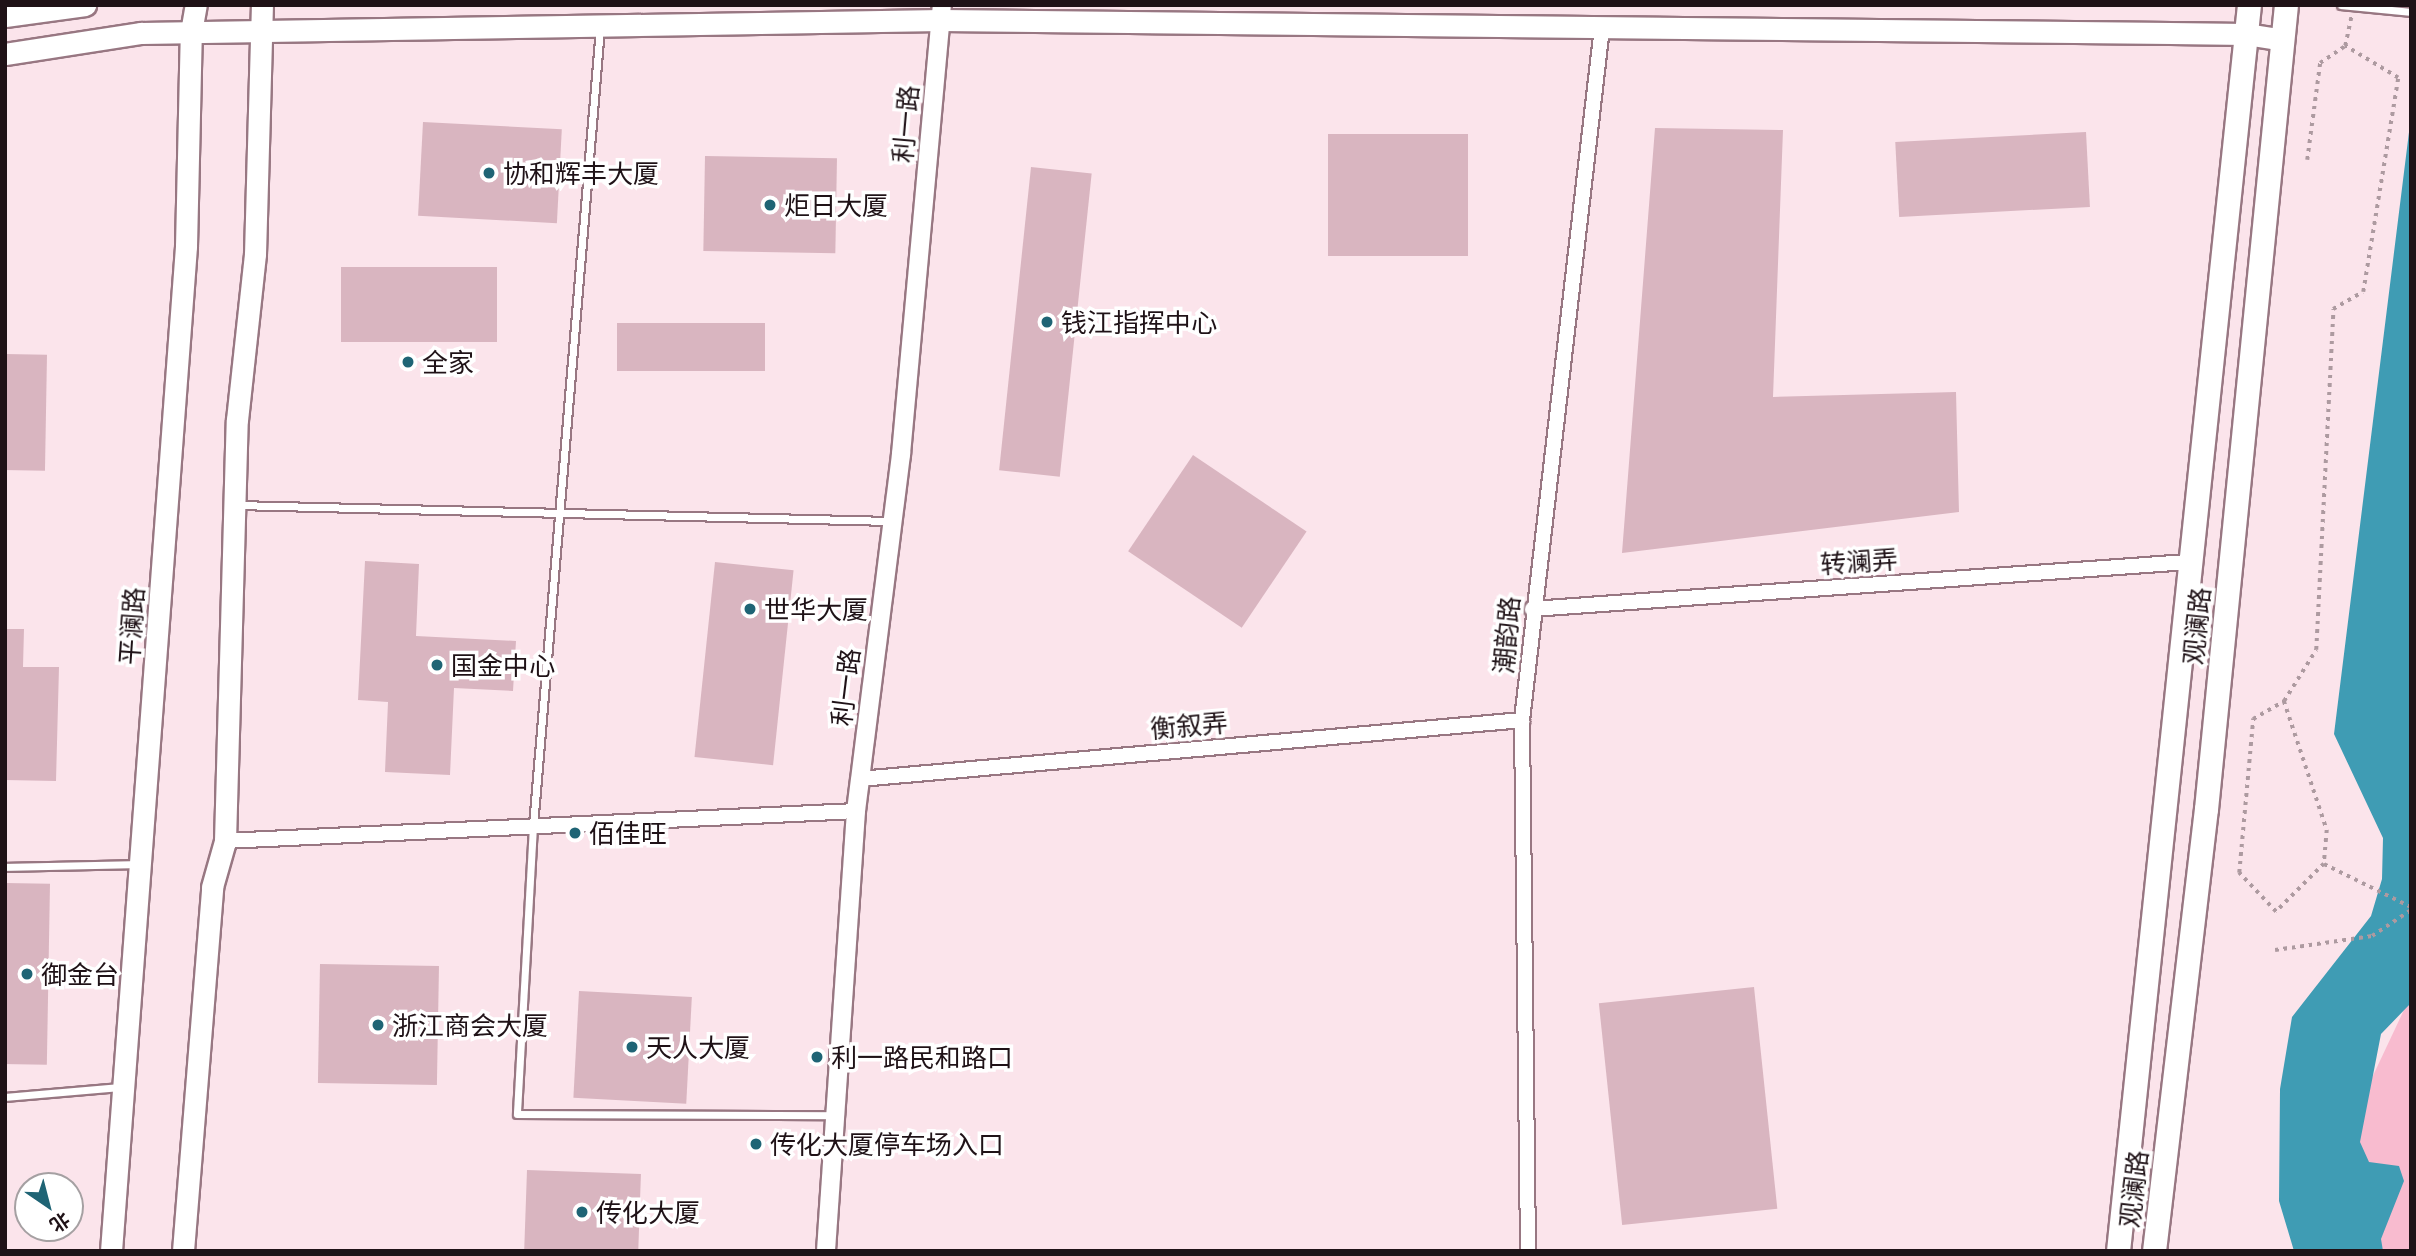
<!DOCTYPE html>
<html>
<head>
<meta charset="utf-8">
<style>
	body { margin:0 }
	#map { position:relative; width:2416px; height:1256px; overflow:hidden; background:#fbe4eb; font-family:Commissioner,"Noto Sans SC",sans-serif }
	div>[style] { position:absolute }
	.green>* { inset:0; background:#f8bbcf }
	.water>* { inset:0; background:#3f9cb4 }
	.building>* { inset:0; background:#d9b5c0; transform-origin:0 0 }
	.path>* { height:3.5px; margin-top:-1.75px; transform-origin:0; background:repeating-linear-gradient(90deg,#ad9aa0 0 3.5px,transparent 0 8.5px) }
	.roads { filter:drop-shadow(2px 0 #987782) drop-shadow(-2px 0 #987782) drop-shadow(0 2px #987782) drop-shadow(0 -2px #987782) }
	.service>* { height:7px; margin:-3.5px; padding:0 3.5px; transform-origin:3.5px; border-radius:3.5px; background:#fff }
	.minor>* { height:14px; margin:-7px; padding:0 7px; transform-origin:7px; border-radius:7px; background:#fff }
	.tertiary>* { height:18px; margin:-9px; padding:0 9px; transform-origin:9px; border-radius:9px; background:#fff }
	.secondary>* { height:21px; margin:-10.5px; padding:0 10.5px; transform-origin:10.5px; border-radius:10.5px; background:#fff }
	.primary>* { height:23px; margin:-11.5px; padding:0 11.5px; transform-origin:11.5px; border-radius:11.5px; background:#fff }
	.dots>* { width:19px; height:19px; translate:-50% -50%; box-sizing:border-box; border:4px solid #fff; border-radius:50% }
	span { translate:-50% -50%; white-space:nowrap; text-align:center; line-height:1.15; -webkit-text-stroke:7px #fff; paint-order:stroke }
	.street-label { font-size:26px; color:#1f1217 }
	.poi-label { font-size:26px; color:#1f1217 }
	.left { translate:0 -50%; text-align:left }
	.frame { position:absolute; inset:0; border:7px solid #1f1217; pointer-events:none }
	.north { position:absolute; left:14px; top:1172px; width:70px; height:70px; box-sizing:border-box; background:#fff; border:2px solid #a5a0a2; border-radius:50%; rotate:145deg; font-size:19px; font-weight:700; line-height:28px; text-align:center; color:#1f1217 }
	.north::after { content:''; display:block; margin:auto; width:24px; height:32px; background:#1f6475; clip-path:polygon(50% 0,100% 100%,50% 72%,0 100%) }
</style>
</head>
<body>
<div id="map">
	<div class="green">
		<div style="clip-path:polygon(2411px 995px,2411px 1251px,2351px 1251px,2321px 1186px)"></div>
	</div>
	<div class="water">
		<div style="clip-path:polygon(2411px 116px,2411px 1003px,2381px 1034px,2360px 1142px,2369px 1162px,2399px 1166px,2404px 1181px,2381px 1239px,2383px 1251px,2294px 1251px,2279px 1201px,2280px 1089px,2292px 1017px,2371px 916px,2382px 879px,2383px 838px,2334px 734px)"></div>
	</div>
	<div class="building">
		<div style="left:423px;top:122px;width:139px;height:94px;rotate:3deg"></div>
		<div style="clip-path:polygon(1655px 128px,1783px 130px,1773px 397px,1956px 392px,1959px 512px,1622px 553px)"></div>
		<div style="left:2086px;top:132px;width:75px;height:191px;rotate:87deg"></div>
		<div style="left:1328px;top:134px;width:140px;height:122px"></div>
		<div style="left:705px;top:156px;width:132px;height:95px;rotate:1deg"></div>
		<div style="left:1031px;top:167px;width:61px;height:305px;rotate:6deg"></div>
		<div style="left:341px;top:267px;width:156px;height:75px"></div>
		<div style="left:765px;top:323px;width:48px;height:148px;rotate:90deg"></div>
		<div style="left:5px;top:354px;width:42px;height:116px;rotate:1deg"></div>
		<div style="left:1193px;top:455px;width:137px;height:116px;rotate:34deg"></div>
		<div style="clip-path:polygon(365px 561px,419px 564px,416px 636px,516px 641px,513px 691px,454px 688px,450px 775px,385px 772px,388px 702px,358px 700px)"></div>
		<div style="left:715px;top:562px;width:79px;height:196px;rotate:6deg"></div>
		<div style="clip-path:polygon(5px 629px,24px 629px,23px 667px,59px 667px,56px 781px,5px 780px)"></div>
		<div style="left:5px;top:883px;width:45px;height:181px;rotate:1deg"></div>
		<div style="left:320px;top:964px;width:119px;height:119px;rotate:1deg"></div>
		<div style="left:1754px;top:987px;width:223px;height:156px;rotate:84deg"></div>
		<div style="left:579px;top:991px;width:113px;height:107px;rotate:3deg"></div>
		<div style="left:527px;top:1170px;width:114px;height:81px;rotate:2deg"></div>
	</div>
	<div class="path">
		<div style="left:2307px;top:160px;width:98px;rotate:-82.4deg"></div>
		<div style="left:2320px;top:63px;width:30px;rotate:-34deg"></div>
		<div style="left:2284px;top:701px;width:60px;rotate:-57.9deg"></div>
		<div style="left:2316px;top:650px;width:341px;rotate:-87.1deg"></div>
		<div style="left:2333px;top:309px;width:34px;rotate:-30deg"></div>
		<div style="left:2363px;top:292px;width:217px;rotate:-80.7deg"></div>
		<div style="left:2398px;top:78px;width:62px;rotate:-148.9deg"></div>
		<div style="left:2345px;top:46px;width:30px;rotate:-78deg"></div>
		<div style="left:2284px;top:701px;width:136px;rotate:71.6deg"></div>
		<div style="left:2327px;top:830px;width:34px;rotate:95deg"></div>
		<div style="left:2324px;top:864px;width:68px;rotate:135deg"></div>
		<div style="left:2276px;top:912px;width:54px;rotate:-133.5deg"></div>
		<div style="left:2239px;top:873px;width:155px;rotate:-84.8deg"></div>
		<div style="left:2253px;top:719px;width:36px;rotate:-30deg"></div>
		<div style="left:2324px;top:864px;width:97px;rotate:26.3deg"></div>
		<div style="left:2275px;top:950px;width:98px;rotate:-8.2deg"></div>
		<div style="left:2372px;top:936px;width:47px;rotate:-33.7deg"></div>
	</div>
	<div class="roads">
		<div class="service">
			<div style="left:2341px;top:5px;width:70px;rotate:5.7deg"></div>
			<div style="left:600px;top:28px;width:801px;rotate:94.8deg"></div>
			<div style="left:533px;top:826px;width:288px;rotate:93.2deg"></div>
			<div style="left:517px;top:1114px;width:319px;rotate:0.2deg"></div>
			<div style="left:236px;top:505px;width:656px;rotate:1.4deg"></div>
			<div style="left:5px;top:867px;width:133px;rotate:-1.3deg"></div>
			<div style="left:5px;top:1097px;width:115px;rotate:-5deg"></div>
		</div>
		<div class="minor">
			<div style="left:1532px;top:609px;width:658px;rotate:-4.1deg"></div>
			<div style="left:860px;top:779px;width:665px;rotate:-5.09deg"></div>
			<div style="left:225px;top:841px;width:632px;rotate:-2.72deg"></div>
			<div style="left:1528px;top:1251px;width:531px;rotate:-90.65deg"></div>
			<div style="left:1522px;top:720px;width:698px;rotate:-83.41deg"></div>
		</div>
		<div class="tertiary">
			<div style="left:826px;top:1251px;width:441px;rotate:-86.1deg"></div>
			<div style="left:856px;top:811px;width:360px;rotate:-82.8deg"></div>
			<div style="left:901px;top:454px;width:451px;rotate:-84.8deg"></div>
		</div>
		<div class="secondary">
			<div style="left:5px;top:16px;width:81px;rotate:-7.8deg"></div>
			<div style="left:5px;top:54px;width:138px;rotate:-8.8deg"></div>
			<div style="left:141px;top:33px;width:800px;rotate:-0.93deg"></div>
			<div style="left:941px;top:20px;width:1305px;rotate:0.61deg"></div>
			<div style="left:2246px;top:34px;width:37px;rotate:9deg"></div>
			<div style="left:111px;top:1251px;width:1008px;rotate:-85.73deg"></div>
			<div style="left:186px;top:246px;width:214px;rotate:-88.7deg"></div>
			<div style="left:191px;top:32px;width:27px;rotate:-80deg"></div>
			<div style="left:183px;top:1251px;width:365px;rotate:-85.4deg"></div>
			<div style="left:212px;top:887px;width:48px;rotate:-74.2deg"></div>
			<div style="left:225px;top:841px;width:421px;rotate:-88.4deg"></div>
			<div style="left:237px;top:420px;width:167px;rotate:-83.8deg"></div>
			<div style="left:255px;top:254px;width:249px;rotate:-88.4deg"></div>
		</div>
		<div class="primary">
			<div style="left:2118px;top:1251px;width:1253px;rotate:-84deg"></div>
			<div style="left:2154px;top:1251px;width:445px;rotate:-83.3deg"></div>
			<div style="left:2206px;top:809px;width:808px;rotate:-84.32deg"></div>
		</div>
	</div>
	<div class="dots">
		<div style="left:489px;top:173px;background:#1f6475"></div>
		<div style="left:770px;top:205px;background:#1f6475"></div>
		<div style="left:1047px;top:322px;background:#1f6475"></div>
		<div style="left:408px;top:362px;background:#1f6475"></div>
		<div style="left:750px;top:609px;background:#1f6475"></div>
		<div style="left:437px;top:665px;background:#1f6475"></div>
		<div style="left:575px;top:833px;background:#1f6475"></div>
		<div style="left:27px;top:974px;background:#1f6475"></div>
		<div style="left:378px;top:1025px;background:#1f6475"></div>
		<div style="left:632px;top:1047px;background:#1f6475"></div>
		<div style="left:817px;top:1057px;background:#1f6475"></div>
		<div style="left:756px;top:1144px;background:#1f6475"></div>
		<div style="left:582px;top:1212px;background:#1f6475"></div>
	</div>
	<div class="street-label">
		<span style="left:905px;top:124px;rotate:-85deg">利一路</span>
		<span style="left:1859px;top:561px;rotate:-4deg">转澜弄</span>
		<span style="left:131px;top:626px;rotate:-86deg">平澜路</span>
		<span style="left:2196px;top:626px;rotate:-84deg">观澜路</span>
		<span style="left:1506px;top:635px;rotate:-85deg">潮韵路</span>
		<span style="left:845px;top:687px;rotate:-83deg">利一路</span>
		<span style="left:1189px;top:725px;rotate:-5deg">衡叙弄</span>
		<span style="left:2133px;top:1189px;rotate:-83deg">观澜路</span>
	</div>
	<div class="poi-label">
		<span class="left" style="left:503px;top:173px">协和辉丰大厦</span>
		<span class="left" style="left:784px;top:205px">炬日大厦</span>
		<span class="left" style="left:1061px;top:322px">钱江指挥中心</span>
		<span class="left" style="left:422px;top:362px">全家</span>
		<span class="left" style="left:764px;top:609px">世华大厦</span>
		<span class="left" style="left:451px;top:665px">国金中心</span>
		<span class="left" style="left:589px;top:833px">佰佳旺</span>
		<span class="left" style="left:41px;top:974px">御金台</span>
		<span class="left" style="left:392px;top:1025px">浙江商会大厦</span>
		<span class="left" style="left:646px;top:1047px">天人大厦</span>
		<span class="left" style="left:831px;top:1057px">利一路民和路口</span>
		<span class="left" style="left:770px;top:1144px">传化大厦停车场入口</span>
		<span class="left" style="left:596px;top:1212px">传化大厦</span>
	</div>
	<div class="frame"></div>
	<div class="north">北</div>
</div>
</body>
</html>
